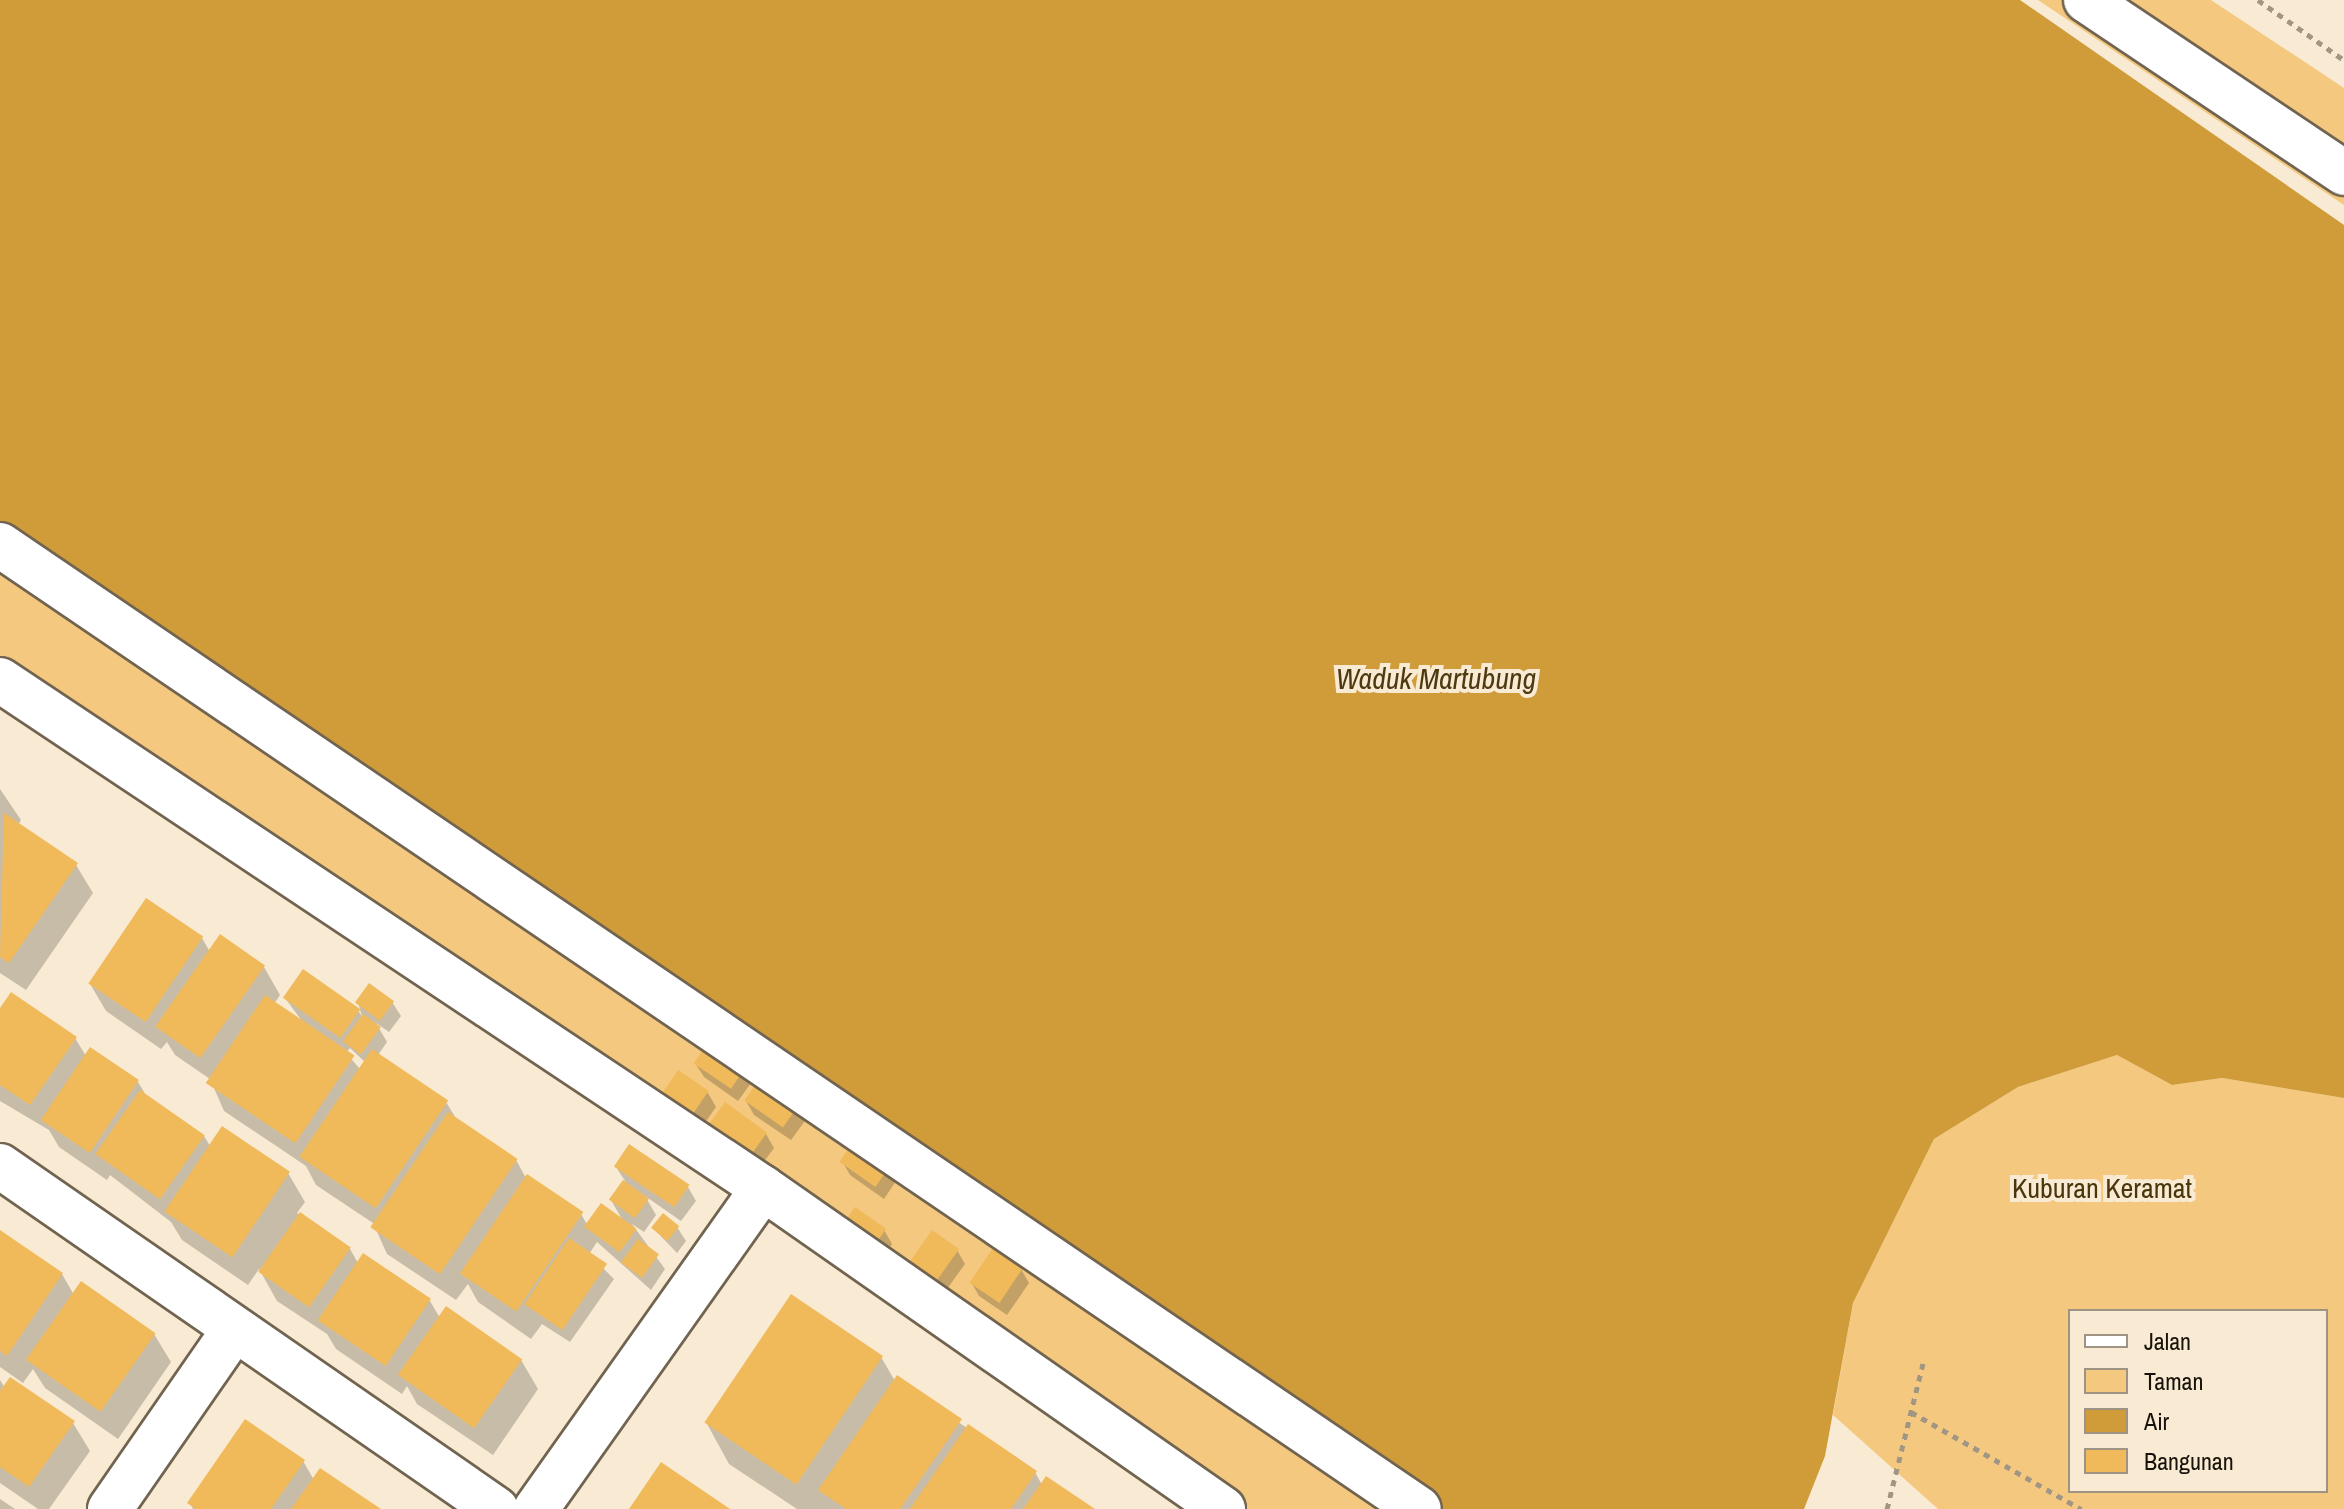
<!DOCTYPE html>
<html>
<head>
<meta charset="utf-8">
<style>
	body { margin:0 }
	#map { position:relative; width:2344px; height:1509px; overflow:hidden; background:#f9ebd3; font-family:"Archivo Narrow",sans-serif }
	div>[style] { position:absolute }
	.green>* { inset:0; background:#f4c87f }
	.water>* { inset:0; background:#d09b39 }
	.shadow>* { inset:0; background:#0003 }
	.building>* { inset:0; background:#f0ba5b; transform-origin:0 0 }
	.path>* { height:5px; margin-top:-2.5px; transform-origin:0; background:repeating-linear-gradient(90deg,#a19684 0 6px,transparent 0 12px) }
	.roads { filter:drop-shadow(2px 0 #716450) drop-shadow(-2px 0 #716450) drop-shadow(0 2px #716450) drop-shadow(0 -2px #716450) }
	.pedestrian>* { height:44px; margin:-22px; padding:0 22px; transform-origin:22px; border-radius:22px; background:#fff }
	.minor>* { height:44px; margin:-22px; padding:0 22px; transform-origin:22px; border-radius:22px; background:#fff }
	span { translate:-50% -50%; white-space:nowrap; text-align:center; line-height:1.15; -webkit-text-stroke:8px #f9ebd3; paint-order:stroke }
	.park-label { font-size:28px; color:#4b360c }
	.water-label { font-size:30px; color:#4f3911; font-style:italic }
	.legend { position:absolute; left:2068px; top:1309px; width:260px; height:184px; box-sizing:border-box; background:#f9ebd3; border:2px solid #9f9483; margin:0; padding:10px 14px; list-style:none; font-size:24px; color:#17120a }
	.legend li { display:flex; align-items:center; gap:16px; height:40px }
	.legend b { width:40px; border:2px solid #9f9483 }
</style>
</head>
<body>
<div id="map">
	<div class="green">
		<div style="clip-path:polygon(2038px 0,2211px 0,2344px 88px,2344px 205px)"></div>
		<div style="clip-path:polygon(0 514px,1436px 1509px,1233px 1509px,0 690px)"></div>
		<div style="clip-path:polygon(evenodd,2117px 1055px,2172px 1085px,2222px 1078px,2344px 1098px,2344px 1509px,1938px 1509px,1833px 1415px,1853px 1303px,1934px 1139px,2018px 1087px,2117px 1055px,2070px 1311px,2326px 1311px,2326px 1491px,2070px 1491px,2070px 1311px)"></div>
	</div>
	<div class="water">
		<div style="clip-path:polygon(0 0,2020px 0,2344px 225px,2344px 1098px,2222px 1078px,2172px 1085px,2117px 1055px,2018px 1087px,1934px 1139px,1853px 1303px,1825px 1456px,1804px 1509px,1441px 1509px,1306px 1407px,0 525px)"></div>
	</div>
	<div class="shadow">
		<div style="clip-path:polygon(0 789px,21px 820px,18px 825px,76px 865px,93px 893px,26px 990px,0 973px)"></div>
		<div style="clip-path:polygon(evenodd,202px 938px,210px 952px,264px 967px,280px 995px,274px 1004px,305px 1025px,285px 998px,358px 1010px,362px 1017px,358px 1002px,392px 1002px,401px 1016px,389px 1032px,376px 1023px,387px 1042px,378px 1055px,446px 1102px,457px 1120px,516px 1160px,526px 1178px,581px 1214px,588px 1226px,623px 1221px,611px 1200px,625px 1181px,616px 1167px,688px 1187px,696px 1201px,681px 1221px,645px 1196px,656px 1215px,644px 1232px,632px 1224px,665px 1269px,651px 1290px,597px 1242px,589px 1254px,614px 1279px,570px 1342px,542px 1324px,531px 1339px,478px 1302px,468px 1284px,456px 1300px,387px 1254px,373px 1223px,316px 1185px,306px 1166px,224px 1111px,210px 1079px,175px 1055px,167px 1042px,161px 1049px,106px 1011px,89px 982px,202px 938px,350px 1048px,365px 1062px,360px 1069px,346px 1053px,350px 1048px)"></div>
		<div style="clip-path:polygon(0 1012px,75px 1038px,86px 1056px,90px 1050px,138px 1082px,147px 1097px,204px 1136px,210px 1146px,288px 1173px,305px 1202px,297px 1213px,350px 1249px,358px 1263px,363px 1256px,430px 1301px,440px 1318px,521px 1360px,538px 1389px,493px 1455px,417px 1404px,407px 1386px,402px 1394px,336px 1349px,327px 1334px,277px 1301px,259px 1269px,248px 1285px,182px 1240px,171px 1222px,110px 1175px,107px 1180px,59px 1147px,49px 1130px,0 1101px)"></div>
		<div style="clip-path:polygon(695px 1063px,759px 1072px,738px 1101px,704px 1077px)"></div>
		<div style="clip-path:polygon(664px 1092px,708px 1093px,716px 1107px,702px 1127px,672px 1107px)"></div>
		<div style="clip-path:polygon(746px 1101px,810px 1114px,791px 1140px,754px 1115px)"></div>
		<div style="clip-path:polygon(709px 1129px,766px 1134px,774px 1148px,757px 1171px)"></div>
		<div style="clip-path:polygon(857px 1141px,898px 1178px,884px 1199px,850px 1175px,842px 1161px)"></div>
		<div style="clip-path:polygon(677px 1227px,686px 1241px,677px 1253px,654px 1229px)"></div>
		<div style="clip-path:polygon(842px 1230px,884px 1230px,892px 1244px,879px 1264px)"></div>
		<div style="clip-path:polygon(0 1233px,62px 1274px,74px 1295px,154px 1334px,171px 1362px,118px 1439px,45px 1388px,33px 1369px,23px 1383px,0 1367px)"></div>
		<div style="clip-path:polygon(957px 1250px,965px 1264px,934px 1307px,909px 1290px)"></div>
		<div style="clip-path:polygon(1021px 1269px,1029px 1283px,1007px 1315px,979px 1296px,971px 1282px)"></div>
		<div style="clip-path:polygon(881px 1357px,895px 1381px,1035px 1472px,1042px 1485px,1091px 1509px,797px 1509px,729px 1464px,706px 1422px)"></div>
		<div style="clip-path:polygon(0 1380px,5px 1388px,73px 1423px,90px 1451px,49px 1509px,38px 1509px,0 1483px)"></div>
		<div style="clip-path:polygon(303px 1461px,314px 1480px,377px 1509px,193px 1509px,190px 1503px)"></div>
		<div style="clip-path:polygon(0 1499px,15px 1509px,0 1509px)"></div>
	</div>
	<div class="building">
		<div style="clip-path:polygon(4px 813px,78px 863px,9px 963px,0 957px)"></div>
		<div style="left:146px;top:898px;width:69px;height:103px;rotate:34deg"></div>
		<div style="left:220px;top:934px;width:55px;height:113px;rotate:35deg"></div>
		<div style="left:303px;top:969px;width:70px;height:35px;rotate:35deg"></div>
		<div style="left:369px;top:983px;width:31px;height:24px;rotate:36deg"></div>
		<div style="clip-path:polygon(11px 992px,77px 1037px,30px 1105px,0 1085px,0 1008px)"></div>
		<div style="left:265px;top:995px;width:108px;height:106px;rotate:34deg"></div>
		<div style="left:363px;top:1014px;width:22px;height:34px;rotate:36deg"></div>
		<div style="left:715px;top:1032px;width:45px;height:38px;rotate:34deg"></div>
		<div style="left:90px;top:1047px;width:59px;height:88px;rotate:34deg"></div>
		<div style="left:372px;top:1049px;width:92px;height:130px;rotate:34deg"></div>
		<div style="left:678px;top:1070px;width:37px;height:27px;rotate:34deg"></div>
		<div style="left:765px;top:1071px;width:47px;height:36px;rotate:35deg"></div>
		<div style="left:140px;top:1090px;width:79px;height:78px;rotate:35deg"></div>
		<div style="left:725px;top:1102px;width:52px;height:33px;rotate:36deg"></div>
		<div style="left:448px;top:1112px;width:84px;height:139px;rotate:34deg"></div>
		<div style="left:222px;top:1126px;width:82px;height:103px;rotate:34deg"></div>
		<div style="left:856px;top:1138px;width:44px;height:29px;rotate:35deg"></div>
		<div style="left:629px;top:1144px;width:73px;height:27px;rotate:34deg"></div>
		<div style="left:527px;top:1174px;width:68px;height:120px;rotate:34deg"></div>
		<div style="left:623px;top:1180px;width:32px;height:24px;rotate:36deg"></div>
		<div style="left:601px;top:1203px;width:44px;height:29px;rotate:36deg"></div>
		<div style="left:855px;top:1207px;width:38px;height:27px;rotate:35deg"></div>
		<div style="left:300px;top:1212px;width:62px;height:73px;rotate:35deg"></div>
		<div style="left:663px;top:1213px;width:21px;height:19px;rotate:39deg"></div>
		<div style="clip-path:polygon(0 1230px,63px 1273px,7px 1356px,0 1351px)"></div>
		<div style="left:932px;top:1230px;width:33px;height:57px;rotate:35deg"></div>
		<div style="left:569px;top:1238px;width:46px;height:80px;rotate:34deg"></div>
		<div style="left:638px;top:1239px;width:26px;height:29px;rotate:36deg"></div>
		<div style="left:993px;top:1248px;width:36px;height:42px;rotate:34deg"></div>
		<div style="left:363px;top:1253px;width:82px;height:81px;rotate:34deg"></div>
		<div style="left:81px;top:1281px;width:91px;height:96px;rotate:35deg"></div>
		<div style="left:791px;top:1294px;width:111px;height:155px;rotate:34deg"></div>
		<div style="left:446px;top:1306px;width:93px;height:84px;rotate:35deg"></div>
		<div style="clip-path:polygon(897px 1375px,962px 1419px,900px 1509px,846px 1509px,818px 1490px)"></div>
		<div style="clip-path:polygon(10px 1377px,75px 1421px,29px 1487px,0 1467px,0 1391px)"></div>
		<div style="clip-path:polygon(245px 1419px,305px 1460px,271px 1509px,196px 1509px,187px 1503px)"></div>
		<div style="clip-path:polygon(968px 1424px,1037px 1471px,1011px 1509px,910px 1509px)"></div>
		<div style="clip-path:polygon(661px 1462px,730px 1509px,629px 1509px)"></div>
		<div style="clip-path:polygon(320px 1468px,381px 1509px,291px 1509px)"></div>
		<div style="clip-path:polygon(1046px 1476px,1095px 1509px,1023px 1509px)"></div>
	</div>
	<div class="path">
		<div style="left:2258px;top:0;width:105px;rotate:34.9deg"></div>
		<div style="left:1911px;top:1412px;width:196px;rotate:29.7deg"></div>
		<div style="left:1887px;top:1509px;width:154px;rotate:-76.1deg"></div>
	</div>
	<div class="roads">
		<div class="pedestrian">
			<div style="left:2086px;top:0;width:311px;rotate:33.8deg"></div>
			<div style="left:0;top:545px;width:1715px;rotate:34.19deg"></div>
		</div>
		<div class="minor">
			<div style="left:0;top:680px;width:917px;rotate:33.66deg"></div>
			<div style="left:763px;top:1188px;width:561px;rotate:34.91deg"></div>
			<div style="left:0;top:1166px;width:603px;rotate:34.67deg"></div>
			<div style="left:110px;top:1509px;width:218px;rotate:-55.3deg"></div>
			<div style="left:536px;top:1509px;width:393px;rotate:-54.7deg"></div>
		</div>
	</div>
	<div class="park-label">
		<span style="left:2102px;top:1188px">Kuburan Keramat</span>
	</div>
	<div class="water-label">
		<span style="left:1436px;top:678px">Waduk Martubung</span>
	</div>
	<ul class="legend">
	<li><b style="height:10px;background:#fff"></b>Jalan</li>
	<li><b style="height:22px;background:#f4c87f"></b>Taman</li>
	<li><b style="height:22px;background:#d09b39"></b>Air</li>
	<li><b style="height:22px;background:#f0ba5b"></b>Bangunan</li>
	</ul>
</div>
</body>
</html>
